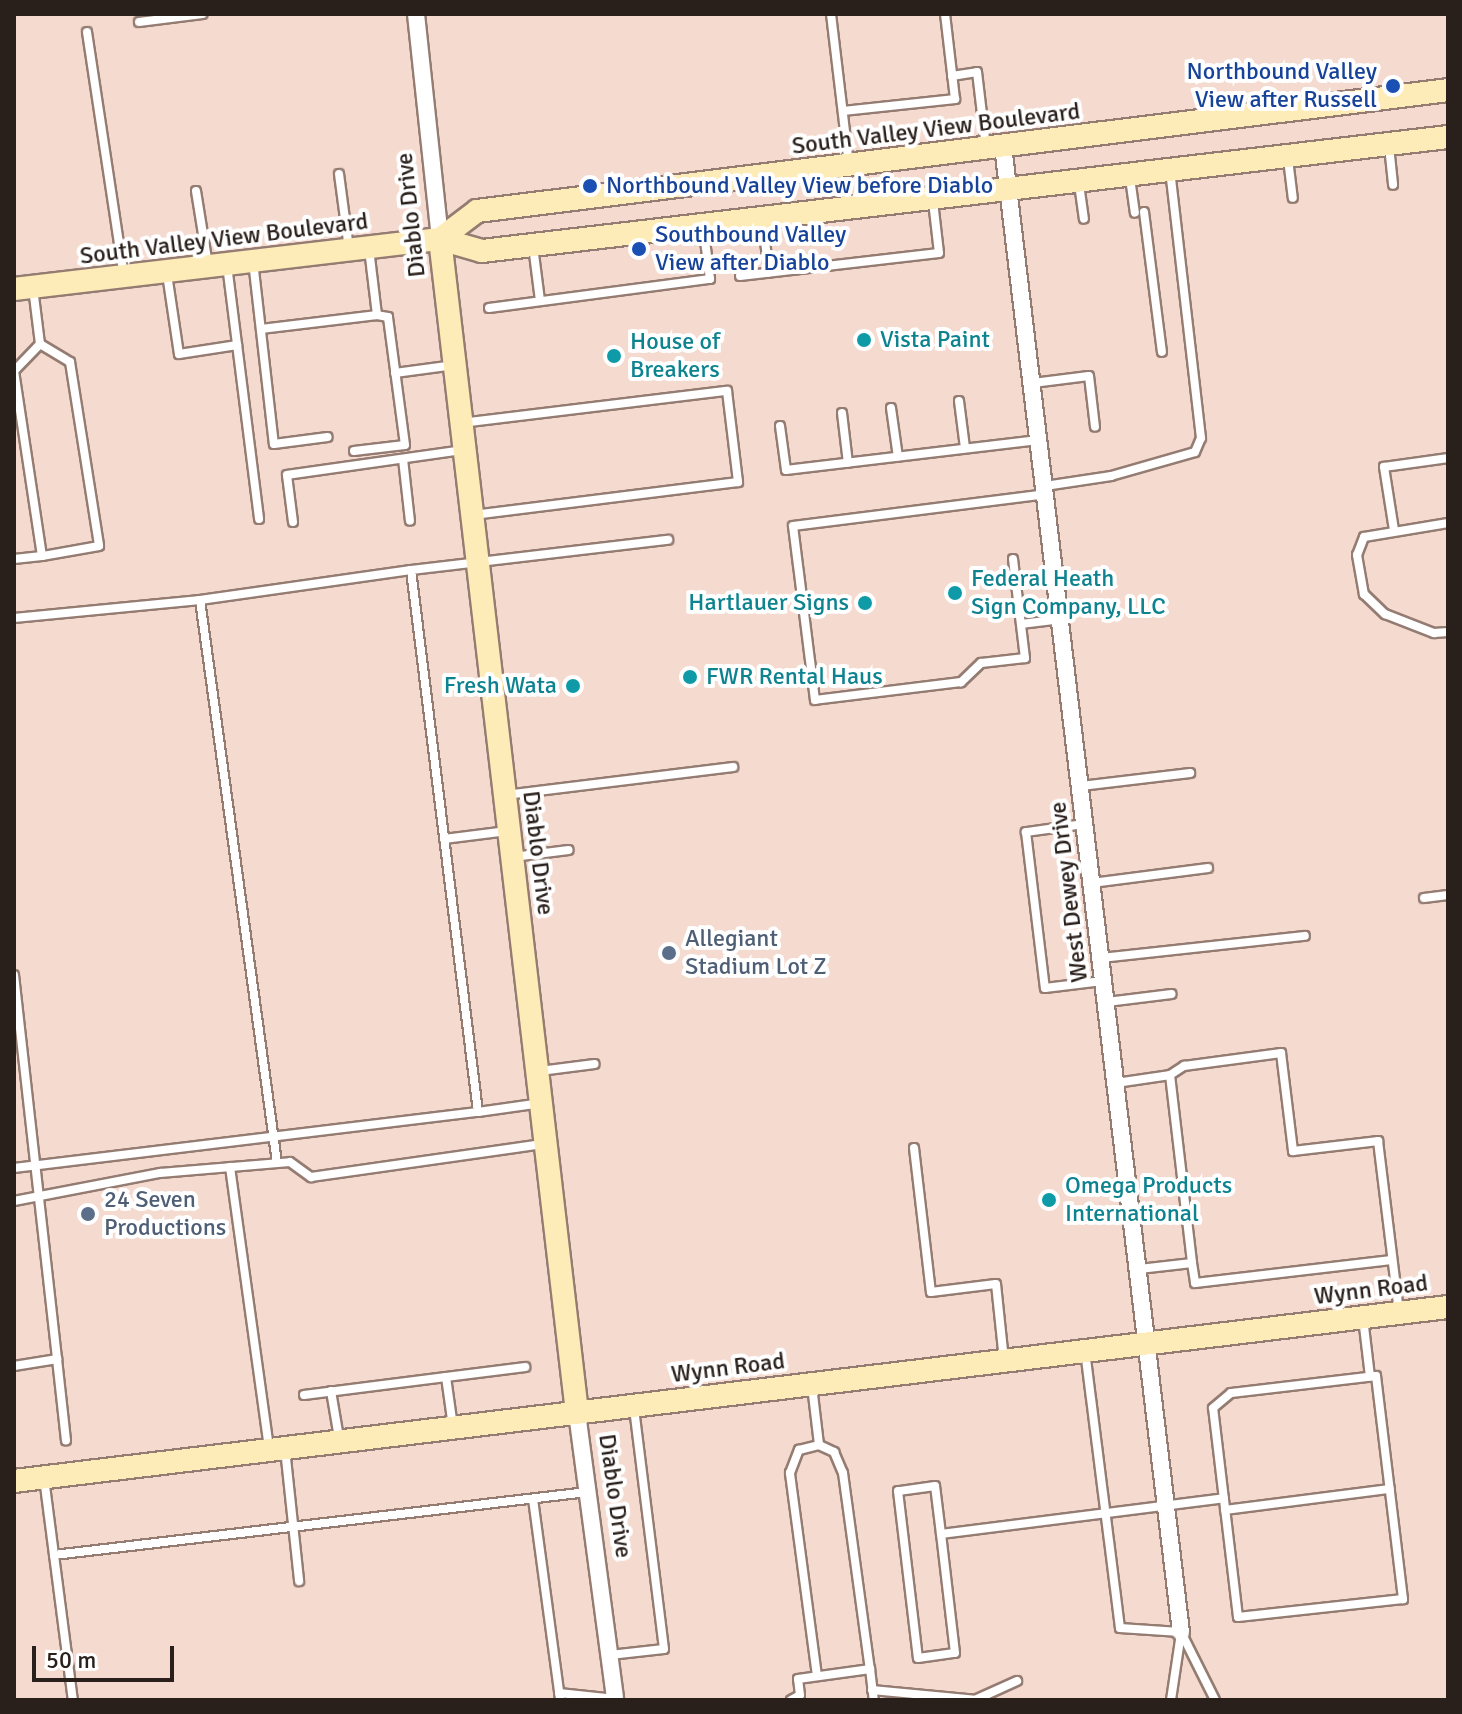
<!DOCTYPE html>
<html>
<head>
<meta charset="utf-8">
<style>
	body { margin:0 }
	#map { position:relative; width:1462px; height:1714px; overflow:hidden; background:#f5dacf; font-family:Signika,sans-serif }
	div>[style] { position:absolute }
	.roads { filter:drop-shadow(2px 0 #947c72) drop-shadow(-2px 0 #947c72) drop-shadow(0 2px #947c72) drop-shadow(0 -2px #947c72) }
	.lane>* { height:8px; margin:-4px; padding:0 4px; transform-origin:4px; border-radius:4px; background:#fff }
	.street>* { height:16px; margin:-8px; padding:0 8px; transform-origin:8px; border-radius:8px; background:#fff }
	.secondary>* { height:22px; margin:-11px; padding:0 11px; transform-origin:11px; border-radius:11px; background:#feecb8 }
	.dots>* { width:22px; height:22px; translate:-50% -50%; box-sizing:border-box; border:4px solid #fff; border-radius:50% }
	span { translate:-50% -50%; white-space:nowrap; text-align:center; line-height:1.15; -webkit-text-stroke:8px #fff; paint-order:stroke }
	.transit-label { font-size:24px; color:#164399 }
	.right { translate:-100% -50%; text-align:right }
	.left { translate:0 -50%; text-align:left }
	.street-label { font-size:24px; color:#291f1b }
	.culture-label { font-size:24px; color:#0d838f }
	.service-label { font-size:24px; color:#4e5e75 }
	.frame { position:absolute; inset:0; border:16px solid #291f1b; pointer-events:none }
	.scale { position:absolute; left:32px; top:1646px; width:142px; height:36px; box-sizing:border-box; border:4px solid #291f1b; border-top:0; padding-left:10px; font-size:24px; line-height:28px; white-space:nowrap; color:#291f1b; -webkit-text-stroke:6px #fff; paint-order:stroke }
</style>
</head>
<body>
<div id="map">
	<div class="roads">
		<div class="lane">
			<div style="left:831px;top:14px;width:151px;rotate:83.2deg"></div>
			<div style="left:139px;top:22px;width:64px;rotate:-7.2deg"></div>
			<div style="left:87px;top:32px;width:247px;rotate:81.4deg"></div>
			<div style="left:952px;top:76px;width:25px;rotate:-9deg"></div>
			<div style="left:977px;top:72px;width:76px;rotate:83.2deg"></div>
			<div style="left:843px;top:111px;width:113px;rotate:-6.1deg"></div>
			<div style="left:955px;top:99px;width:86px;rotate:-96.7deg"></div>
			<div style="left:1389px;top:146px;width:39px;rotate:84deg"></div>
			<div style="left:1288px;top:159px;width:39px;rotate:83deg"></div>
			<div style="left:339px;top:174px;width:76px;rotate:82.4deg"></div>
			<div style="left:1130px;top:178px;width:35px;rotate:82deg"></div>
			<div style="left:1079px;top:184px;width:35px;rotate:82deg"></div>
			<div style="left:196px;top:191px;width:75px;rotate:80.8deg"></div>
			<div style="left:1144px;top:212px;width:141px;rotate:82.7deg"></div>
			<div style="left:762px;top:218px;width:55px;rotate:82.7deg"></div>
			<div style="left:533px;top:246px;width:55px;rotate:82.7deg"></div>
			<div style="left:253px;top:261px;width:184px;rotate:83.5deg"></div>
			<div style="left:274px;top:444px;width:54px;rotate:-7.4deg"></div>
			<div style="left:227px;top:265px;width:256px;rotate:82.8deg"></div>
			<div style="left:167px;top:274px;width:81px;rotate:81.5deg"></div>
			<div style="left:179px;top:354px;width:59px;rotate:-8.8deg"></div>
			<div style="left:740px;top:276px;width:200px;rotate:-6.6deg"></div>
			<div style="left:939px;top:253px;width:52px;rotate:-96.6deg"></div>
			<div style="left:489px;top:308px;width:223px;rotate:-7.5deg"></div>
			<div style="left:710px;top:279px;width:54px;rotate:-97.4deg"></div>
			<div style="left:261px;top:329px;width:117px;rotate:-6.9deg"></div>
			<div style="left:377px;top:315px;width:66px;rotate:-96.9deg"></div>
			<div style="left:40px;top:344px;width:35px;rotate:31deg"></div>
			<div style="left:70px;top:362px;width:186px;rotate:81deg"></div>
			<div style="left:99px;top:546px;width:58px;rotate:170deg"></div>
			<div style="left:395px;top:373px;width:60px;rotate:-7.7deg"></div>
			<div style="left:1033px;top:383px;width:56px;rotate:-7.1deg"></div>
			<div style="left:1089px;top:376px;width:51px;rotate:83.3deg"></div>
			<div style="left:959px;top:401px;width:47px;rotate:82.7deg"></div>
			<div style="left:891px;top:408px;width:49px;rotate:81.9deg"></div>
			<div style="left:842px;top:413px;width:50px;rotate:83.2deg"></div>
			<div style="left:461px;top:423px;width:268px;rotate:-6.9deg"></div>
			<div style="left:727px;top:391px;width:92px;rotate:83.1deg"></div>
			<div style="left:738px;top:482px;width:267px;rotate:172.9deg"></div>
			<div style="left:780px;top:426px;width:44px;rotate:82.2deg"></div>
			<div style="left:786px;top:470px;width:254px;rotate:-6.8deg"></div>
			<div style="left:354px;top:451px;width:51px;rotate:-6.7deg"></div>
			<div style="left:405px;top:445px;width:129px;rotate:-97.6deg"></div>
			<div style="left:388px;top:317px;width:11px;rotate:-170deg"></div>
			<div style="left:403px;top:459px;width:62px;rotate:83.6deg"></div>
			<div style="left:1045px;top:486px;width:67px;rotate:-8.6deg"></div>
			<div style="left:1111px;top:476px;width:87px;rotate:-15.9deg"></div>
			<div style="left:1195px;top:452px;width:15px;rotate:-67deg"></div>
			<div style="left:1201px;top:438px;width:270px;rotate:-96.6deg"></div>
			<div style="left:293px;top:522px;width:47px;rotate:-97.3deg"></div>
			<div style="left:287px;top:475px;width:178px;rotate:-8.1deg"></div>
			<div style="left:1448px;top:523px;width:85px;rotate:170.5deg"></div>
			<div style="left:1364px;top:537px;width:19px;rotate:111deg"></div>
			<div style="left:1357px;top:555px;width:40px;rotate:80deg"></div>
			<div style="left:1364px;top:594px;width:29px;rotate:44deg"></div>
			<div style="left:1385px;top:614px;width:53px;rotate:21.2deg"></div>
			<div style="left:1434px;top:633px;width:14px;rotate:-4deg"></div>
			<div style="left:1394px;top:530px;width:64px;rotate:-99deg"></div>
			<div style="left:1384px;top:467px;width:65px;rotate:-8deg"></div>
			<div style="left:14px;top:559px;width:28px;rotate:-6deg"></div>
			<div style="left:42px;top:556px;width:187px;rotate:-98.6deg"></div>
			<div style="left:14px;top:371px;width:37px;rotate:-46deg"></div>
			<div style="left:40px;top:344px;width:56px;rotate:-97.1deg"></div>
			<div style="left:1013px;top:559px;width:100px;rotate:83.1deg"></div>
			<div style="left:1025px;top:658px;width:44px;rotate:173.5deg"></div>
			<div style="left:981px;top:663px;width:28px;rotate:136deg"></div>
			<div style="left:961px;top:682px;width:147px;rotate:173deg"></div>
			<div style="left:815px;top:700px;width:175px;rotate:-97.2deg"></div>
			<div style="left:793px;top:526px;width:254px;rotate:-7.2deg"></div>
			<div style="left:411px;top:570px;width:259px;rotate:-6.7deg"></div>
			<div style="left:200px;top:600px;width:213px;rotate:-8.1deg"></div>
			<div style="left:411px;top:570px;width:546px;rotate:82.95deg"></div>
			<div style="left:478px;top:1112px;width:64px;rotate:-8.1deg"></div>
			<div style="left:14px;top:618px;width:187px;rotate:-5.5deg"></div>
			<div style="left:200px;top:600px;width:568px;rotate:82.21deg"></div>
			<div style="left:1021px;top:624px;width:39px;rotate:-7deg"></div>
			<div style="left:1081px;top:786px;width:110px;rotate:-6.8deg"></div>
			<div style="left:505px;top:795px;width:230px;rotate:-7deg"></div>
			<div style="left:1084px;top:824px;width:59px;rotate:172.1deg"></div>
			<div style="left:1026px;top:832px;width:157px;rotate:83.1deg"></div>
			<div style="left:1045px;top:988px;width:58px;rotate:-6.9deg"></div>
			<div style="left:444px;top:839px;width:64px;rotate:-7.2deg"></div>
			<div style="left:513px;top:857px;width:56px;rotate:-7.1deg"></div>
			<div style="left:1092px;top:883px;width:117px;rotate:-7.4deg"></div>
			<div style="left:1424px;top:898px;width:24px;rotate:-7deg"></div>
			<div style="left:1101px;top:958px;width:205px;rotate:-6.2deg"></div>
			<div style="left:14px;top:975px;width:386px;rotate:83.6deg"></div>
			<div style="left:1107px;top:1002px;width:65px;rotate:-7deg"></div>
			<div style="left:540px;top:1071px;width:55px;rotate:-7.3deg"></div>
			<div style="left:1170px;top:1075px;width:17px;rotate:-33deg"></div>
			<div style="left:1184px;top:1066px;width:98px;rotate:-7.6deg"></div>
			<div style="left:1281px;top:1053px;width:99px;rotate:83deg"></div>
			<div style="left:1293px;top:1151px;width:86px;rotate:-6.7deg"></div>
			<div style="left:1378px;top:1141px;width:172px;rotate:83deg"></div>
			<div style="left:1116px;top:1083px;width:55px;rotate:-8.4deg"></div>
			<div style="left:1170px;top:1075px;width:189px;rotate:83.3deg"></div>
			<div style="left:1192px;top:1263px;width:53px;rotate:173.5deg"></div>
			<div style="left:914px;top:1148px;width:145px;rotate:83.3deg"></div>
			<div style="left:931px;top:1292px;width:65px;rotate:-7deg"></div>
			<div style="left:996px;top:1284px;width:76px;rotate:84deg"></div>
			<div style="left:230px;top:1167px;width:284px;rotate:82.1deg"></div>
			<div style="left:14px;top:1168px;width:467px;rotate:-6.9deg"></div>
			<div style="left:14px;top:1201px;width:149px;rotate:-10.9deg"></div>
			<div style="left:160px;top:1173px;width:130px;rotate:-4.8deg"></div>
			<div style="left:290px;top:1162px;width:26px;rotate:36deg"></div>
			<div style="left:311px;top:1177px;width:234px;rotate:-8.1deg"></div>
			<div style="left:1192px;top:1263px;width:20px;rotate:81deg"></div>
			<div style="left:1195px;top:1283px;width:198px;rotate:-6.7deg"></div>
			<div style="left:1363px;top:1318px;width:59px;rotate:83.2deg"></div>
			<div style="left:1085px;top:1351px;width:279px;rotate:82.8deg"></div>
			<div style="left:1120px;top:1628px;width:60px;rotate:3.8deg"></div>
			<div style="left:14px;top:1366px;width:44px;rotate:-9.2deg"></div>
			<div style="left:57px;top:1359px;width:82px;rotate:83.7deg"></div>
			<div style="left:1376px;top:1376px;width:225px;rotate:83.1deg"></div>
			<div style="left:1403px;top:1599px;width:166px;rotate:173.8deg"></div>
			<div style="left:1238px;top:1617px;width:210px;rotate:-96.8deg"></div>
			<div style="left:1213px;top:1408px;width:23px;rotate:-40deg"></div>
			<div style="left:1231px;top:1393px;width:146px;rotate:-6.7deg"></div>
			<div style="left:446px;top:1377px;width:80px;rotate:-7.2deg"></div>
			<div style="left:812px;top:1386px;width:59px;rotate:83.2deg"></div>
			<div style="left:331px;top:1391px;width:48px;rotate:80.3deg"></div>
			<div style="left:304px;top:1395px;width:143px;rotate:-7.2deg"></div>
			<div style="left:446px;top:1377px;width:50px;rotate:82deg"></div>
			<div style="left:285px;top:1449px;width:133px;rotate:83.9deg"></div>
			<div style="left:44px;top:1478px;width:224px;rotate:82.6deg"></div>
			<div style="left:533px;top:1499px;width:203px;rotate:82.3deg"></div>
			<div style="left:1225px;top:1510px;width:166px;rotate:-7.3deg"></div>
			<div style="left:941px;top:1534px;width:48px;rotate:-97.1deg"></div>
			<div style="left:935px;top:1486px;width:37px;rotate:172deg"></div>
			<div style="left:898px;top:1491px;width:168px;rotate:83.2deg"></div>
			<div style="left:918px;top:1658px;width:37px;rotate:-8deg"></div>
			<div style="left:955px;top:1653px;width:120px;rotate:-96.7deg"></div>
			<div style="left:941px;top:1534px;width:285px;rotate:-7.2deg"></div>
			<div style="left:54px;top:1555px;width:537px;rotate:-6.74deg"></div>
			<div style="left:1181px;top:1632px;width:76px;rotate:63.4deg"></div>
			<div style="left:610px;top:1655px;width:54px;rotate:-6.3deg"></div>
			<div style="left:664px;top:1649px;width:244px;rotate:-97.1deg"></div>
			<div style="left:817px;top:1676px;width:205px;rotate:-97.6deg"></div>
			<div style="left:790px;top:1473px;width:25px;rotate:-69deg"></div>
			<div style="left:799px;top:1450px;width:21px;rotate:-14deg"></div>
			<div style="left:819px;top:1445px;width:17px;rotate:25deg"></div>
			<div style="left:834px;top:1452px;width:23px;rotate:67deg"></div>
			<div style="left:843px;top:1473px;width:198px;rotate:82.2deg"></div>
			<div style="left:872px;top:1690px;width:106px;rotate:5.4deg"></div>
			<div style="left:559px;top:1693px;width:57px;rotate:6deg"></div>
			<div style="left:977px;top:1699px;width:44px;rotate:-24.2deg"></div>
			<div style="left:791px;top:1700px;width:10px;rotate:-29deg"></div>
			<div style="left:800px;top:1695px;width:16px;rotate:-97deg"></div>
			<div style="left:798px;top:1679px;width:73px;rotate:-7.9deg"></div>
			<div style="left:870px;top:1669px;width:31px;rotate:83deg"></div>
			<div style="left:1171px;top:1700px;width:68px;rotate:-81.5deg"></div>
		</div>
		<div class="street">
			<div style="left:416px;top:14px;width:226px;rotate:83.9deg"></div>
			<div style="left:1003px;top:146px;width:1497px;rotate:83.17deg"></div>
			<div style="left:577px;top:1413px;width:287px;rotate:82.4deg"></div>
		</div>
		<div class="secondary">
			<div style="left:440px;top:239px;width:1182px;rotate:83.34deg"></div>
			<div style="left:440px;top:239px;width:46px;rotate:-37.1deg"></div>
			<div style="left:477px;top:211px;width:979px;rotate:-7.1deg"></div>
			<div style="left:14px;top:289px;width:429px;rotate:-6.7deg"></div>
			<div style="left:440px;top:239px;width:44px;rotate:15.9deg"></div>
			<div style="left:482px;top:251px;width:973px;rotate:-6.73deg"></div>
			<div style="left:14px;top:1481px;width:1445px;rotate:-6.92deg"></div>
		</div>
	</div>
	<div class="dots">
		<div style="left:1393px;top:86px;background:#1a4fb4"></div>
		<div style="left:590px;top:186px;background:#1a4fb4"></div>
		<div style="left:639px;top:249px;background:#1a4fb4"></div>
		<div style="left:864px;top:340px;background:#0f9aa8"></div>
		<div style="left:614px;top:356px;background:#0f9aa8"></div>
		<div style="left:955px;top:593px;background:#0f9aa8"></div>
		<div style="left:865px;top:603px;background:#0f9aa8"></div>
		<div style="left:690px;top:677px;background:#0f9aa8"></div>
		<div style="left:573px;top:686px;background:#0f9aa8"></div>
		<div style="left:669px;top:953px;background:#5c6f8a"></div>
		<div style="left:1049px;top:1200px;background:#0f9aa8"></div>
		<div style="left:88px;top:1214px;background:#5c6f8a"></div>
	</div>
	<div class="transit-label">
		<span class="right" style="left:1377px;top:86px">Northbound Valley<br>View after Russell</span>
		<span class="left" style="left:606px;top:186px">Northbound Valley View before Diablo</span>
		<span class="left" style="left:655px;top:249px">Southbound Valley<br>View after Diablo</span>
	</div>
	<div class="street-label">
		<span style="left:936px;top:129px;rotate:-7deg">South Valley View Boulevard</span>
		<span style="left:411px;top:215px;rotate:-96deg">Diablo Drive</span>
		<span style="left:224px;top:239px;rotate:-7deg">South Valley View Boulevard</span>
		<span style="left:538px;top:853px;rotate:83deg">Diablo Drive</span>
		<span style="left:1069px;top:892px;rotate:-97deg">West Dewey Drive</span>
		<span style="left:1371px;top:1290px;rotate:-7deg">Wynn Road</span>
		<span style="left:728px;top:1368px;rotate:-7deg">Wynn Road</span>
		<span style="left:615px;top:1496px;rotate:82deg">Diablo Drive</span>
	</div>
	<div class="culture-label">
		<span class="left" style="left:880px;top:340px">Vista Paint</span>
		<span class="left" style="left:630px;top:356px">House of<br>Breakers</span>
		<span class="left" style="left:971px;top:593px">Federal Heath<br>Sign Company, LLC</span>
		<span class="right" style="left:849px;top:603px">Hartlauer Signs</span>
		<span class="left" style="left:706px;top:677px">FWR Rental Haus</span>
		<span class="right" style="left:557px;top:686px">Fresh Wata</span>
		<span class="left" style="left:1065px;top:1200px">Omega Products<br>International</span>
	</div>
	<div class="service-label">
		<span class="left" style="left:685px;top:953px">Allegiant<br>Stadium Lot Z</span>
		<span class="left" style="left:104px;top:1214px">24 Seven<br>Productions</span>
	</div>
	<div class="frame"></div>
	<div class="scale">50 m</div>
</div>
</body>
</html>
